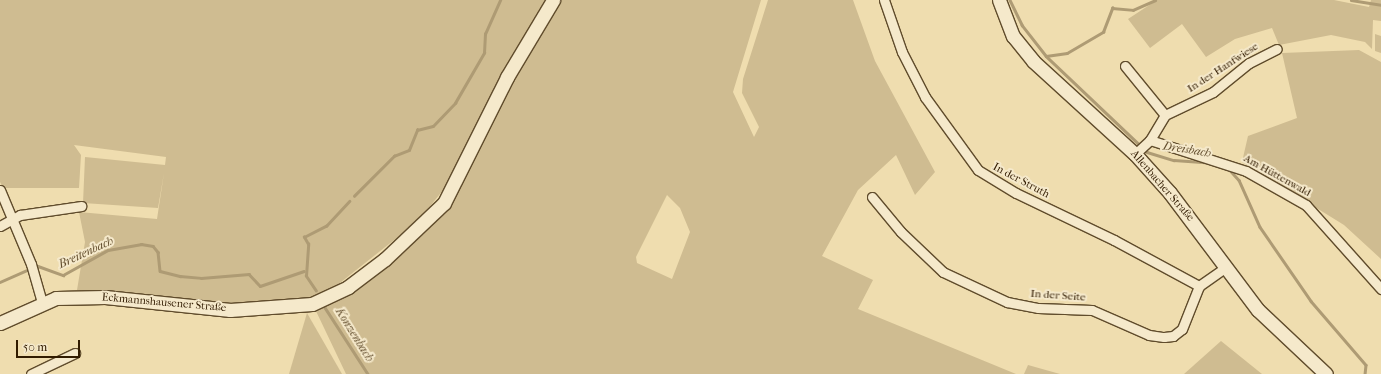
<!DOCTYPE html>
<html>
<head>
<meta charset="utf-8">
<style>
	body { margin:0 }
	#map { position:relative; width:1381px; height:374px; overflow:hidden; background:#efddaf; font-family:"IM FELL French Canon",serif }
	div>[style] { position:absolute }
	.green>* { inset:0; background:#cfbc91 }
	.stream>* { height:2.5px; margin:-1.25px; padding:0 1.25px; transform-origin:1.25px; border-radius:1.25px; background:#ae9b74 }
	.roads { filter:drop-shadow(1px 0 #604c2c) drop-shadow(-1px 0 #604c2c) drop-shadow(0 1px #604c2c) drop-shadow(0 -1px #604c2c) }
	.minor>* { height:9px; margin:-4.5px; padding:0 4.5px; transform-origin:4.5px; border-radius:4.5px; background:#f5e9cb }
	.secondary>* { height:13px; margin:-6.5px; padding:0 6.5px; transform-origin:6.5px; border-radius:6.5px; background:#f5e9cb }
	span { translate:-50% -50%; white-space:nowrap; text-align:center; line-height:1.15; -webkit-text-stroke:4px #f5e9cb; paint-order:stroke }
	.street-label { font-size:11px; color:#311b00 }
	.water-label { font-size:12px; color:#634e2e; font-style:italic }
	.scale { position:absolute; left:16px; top:340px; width:64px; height:18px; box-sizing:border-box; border:2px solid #311b00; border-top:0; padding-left:5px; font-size:12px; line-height:14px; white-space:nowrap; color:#311b00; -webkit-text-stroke:3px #f5e9cb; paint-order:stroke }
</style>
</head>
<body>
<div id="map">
	<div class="green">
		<div style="clip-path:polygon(0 0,549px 0,448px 184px,418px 221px,336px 286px,305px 299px,229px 304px,77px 290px,85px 242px,79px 212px,157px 219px,164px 173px,158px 208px,83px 203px,85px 157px,165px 165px,166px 157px,74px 145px,81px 155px,79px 188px,3px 188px,0 182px)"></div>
		<div style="clip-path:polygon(evenodd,557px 0,761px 0,733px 92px,754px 137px,759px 127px,742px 93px,743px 79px,768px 0,853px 0,875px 61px,935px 172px,915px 195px,896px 155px,858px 190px,822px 256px,873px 280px,858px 309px,1016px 374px,346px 374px,315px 309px,446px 205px,511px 77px,557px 0,667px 195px,680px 208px,690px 232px,672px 279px,637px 263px,636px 257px,667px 195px)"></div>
		<div style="clip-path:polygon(1157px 0,1334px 0,1369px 7px,1371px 0,1381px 0,1381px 21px,1373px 20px,1372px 49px,1365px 42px,1331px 35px,1279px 45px,1272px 28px,1235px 39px,1206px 57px,1182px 24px,1150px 48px,1128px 19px)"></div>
		<div style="clip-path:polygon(1375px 34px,1381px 36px,1381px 53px,1375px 51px)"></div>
		<div style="clip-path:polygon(1359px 50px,1381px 62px,1381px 259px,1344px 225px,1242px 162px,1248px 136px,1297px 118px,1282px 53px)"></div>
		<div style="clip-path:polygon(307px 313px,342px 374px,289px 374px)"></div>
		<div style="clip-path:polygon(1221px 341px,1262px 374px,1184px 374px)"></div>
		<div style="clip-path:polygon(1028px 365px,1060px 374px,1024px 374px)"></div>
	</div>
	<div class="stream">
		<div style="left:1010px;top:0;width:28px;rotate:64deg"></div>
		<div style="left:1022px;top:25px;width:39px;rotate:52deg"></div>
		<div style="left:1046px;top:56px;width:139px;rotate:43.5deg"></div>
		<div style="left:1147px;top:152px;width:28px;rotate:17deg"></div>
		<div style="left:1174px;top:160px;width:31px;rotate:4deg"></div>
		<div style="left:1351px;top:0;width:30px;rotate:9deg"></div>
		<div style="left:1046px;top:56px;width:21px;rotate:-8deg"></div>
		<div style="left:1067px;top:53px;width:42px;rotate:-30.3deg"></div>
		<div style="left:1103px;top:32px;width:26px;rotate:-69deg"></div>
		<div style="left:1112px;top:8px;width:21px;rotate:5deg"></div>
		<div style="left:1133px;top:10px;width:24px;rotate:-24deg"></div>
		<div style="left:1229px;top:169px;width:15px;rotate:48deg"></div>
		<div style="left:1239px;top:180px;width:51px;rotate:65.9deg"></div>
		<div style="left:1260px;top:227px;width:90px;rotate:55.4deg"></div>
		<div style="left:1311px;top:301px;width:84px;rotate:49.3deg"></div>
		<div style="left:1366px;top:365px;width:9px;rotate:96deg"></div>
		<div style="left:354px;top:196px;width:57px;rotate:-45deg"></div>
		<div style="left:394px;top:156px;width:16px;rotate:-22deg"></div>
		<div style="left:409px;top:150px;width:22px;rotate:-68deg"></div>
		<div style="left:417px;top:130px;width:16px;rotate:-14deg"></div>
		<div style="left:433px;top:126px;width:32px;rotate:-46deg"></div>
		<div style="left:455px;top:103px;width:58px;rotate:-59.9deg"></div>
		<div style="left:484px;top:53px;width:19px;rotate:-87deg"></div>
		<div style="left:485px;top:34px;width:37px;rotate:-66deg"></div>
		<div style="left:38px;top:266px;width:27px;rotate:20deg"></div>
		<div style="left:63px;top:275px;width:51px;rotate:-29.1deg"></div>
		<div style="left:108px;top:250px;width:34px;rotate:-10deg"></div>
		<div style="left:141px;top:244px;width:12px;rotate:9deg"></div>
		<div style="left:153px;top:246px;width:8px;rotate:50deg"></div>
		<div style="left:158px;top:252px;width:19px;rotate:84deg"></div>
		<div style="left:160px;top:271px;width:21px;rotate:14deg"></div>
		<div style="left:180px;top:276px;width:21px;rotate:5deg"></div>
		<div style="left:201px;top:278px;width:48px;rotate:-4.8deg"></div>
		<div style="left:249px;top:274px;width:16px;rotate:47deg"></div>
		<div style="left:260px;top:286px;width:46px;rotate:-18.8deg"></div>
		<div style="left:0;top:282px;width:30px;rotate:-24deg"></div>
		<div style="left:316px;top:291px;width:18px;rotate:-124deg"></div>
		<div style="left:306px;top:276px;width:32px;rotate:-86deg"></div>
		<div style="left:308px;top:244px;width:8px;rotate:-120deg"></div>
		<div style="left:304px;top:237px;width:25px;rotate:-27deg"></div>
		<div style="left:326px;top:226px;width:34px;rotate:-47deg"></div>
		<div style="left:324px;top:306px;width:81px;rotate:57.1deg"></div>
	</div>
	<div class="roads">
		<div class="minor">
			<div style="left:884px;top:0;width:55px;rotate:70.9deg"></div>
			<div style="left:902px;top:52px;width:51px;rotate:62.9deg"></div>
			<div style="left:925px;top:97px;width:90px;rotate:54deg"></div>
			<div style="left:978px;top:170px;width:44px;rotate:31.2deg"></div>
			<div style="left:1016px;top:193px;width:109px;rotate:25.6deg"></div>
			<div style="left:1114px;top:240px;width:97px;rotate:28.4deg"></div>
			<div style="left:1199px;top:286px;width:32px;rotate:-35deg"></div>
			<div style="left:1125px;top:66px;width:63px;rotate:50.8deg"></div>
			<div style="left:1150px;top:140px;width:101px;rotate:17.9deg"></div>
			<div style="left:1246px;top:171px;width:69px;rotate:29.5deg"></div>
			<div style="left:1306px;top:205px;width:113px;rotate:48.2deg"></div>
			<div style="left:1135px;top:154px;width:21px;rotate:-43deg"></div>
			<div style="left:1150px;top:140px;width:29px;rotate:-59deg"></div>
			<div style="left:1165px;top:115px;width:53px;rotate:-25.6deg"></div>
			<div style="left:1213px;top:92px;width:46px;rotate:-38.9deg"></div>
			<div style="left:1249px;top:63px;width:31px;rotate:-27deg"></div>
			<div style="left:0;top:190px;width:80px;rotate:67.3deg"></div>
			<div style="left:31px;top:264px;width:40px;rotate:74deg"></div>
			<div style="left:872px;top:197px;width:45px;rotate:50.4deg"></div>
			<div style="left:901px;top:232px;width:58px;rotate:43.6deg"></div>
			<div style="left:943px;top:272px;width:71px;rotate:25.1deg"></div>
			<div style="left:1007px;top:302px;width:32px;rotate:11deg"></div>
			<div style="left:1038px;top:308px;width:54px;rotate:2.1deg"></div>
			<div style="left:1092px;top:310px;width:62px;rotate:23.7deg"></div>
			<div style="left:1149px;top:335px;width:15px;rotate:8deg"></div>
			<div style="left:1164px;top:337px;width:9px;rotate:-6deg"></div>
			<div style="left:1173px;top:336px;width:11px;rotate:-38deg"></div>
			<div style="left:1182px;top:329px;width:46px;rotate:-68.4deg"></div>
			<div style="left:0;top:226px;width:23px;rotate:-29deg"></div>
			<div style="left:20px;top:215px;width:62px;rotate:-8.4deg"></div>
			<div style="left:31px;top:374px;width:49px;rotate:-25.5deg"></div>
		</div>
		<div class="secondary">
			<div style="left:999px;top:0;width:39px;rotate:69deg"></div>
			<div style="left:1013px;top:36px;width:32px;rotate:51deg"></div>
			<div style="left:1033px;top:61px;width:138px;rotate:42.4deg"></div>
			<div style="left:1135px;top:154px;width:52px;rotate:48.1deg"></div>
			<div style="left:1170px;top:193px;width:146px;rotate:53.1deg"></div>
			<div style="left:1258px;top:310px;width:93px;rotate:43.3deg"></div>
			<div style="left:0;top:323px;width:61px;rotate:-24.1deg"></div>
			<div style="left:56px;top:298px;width:49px;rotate:-1.2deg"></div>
			<div style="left:105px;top:297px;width:126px;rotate:5.9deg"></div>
			<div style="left:230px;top:310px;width:82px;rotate:-4.2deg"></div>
			<div style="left:312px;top:304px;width:40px;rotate:-25deg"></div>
			<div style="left:348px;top:287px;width:46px;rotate:-37.1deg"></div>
			<div style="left:385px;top:259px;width:81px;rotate:-43.5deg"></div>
			<div style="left:444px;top:203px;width:141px;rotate:-63.4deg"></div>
			<div style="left:507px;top:77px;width:90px;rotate:-59.1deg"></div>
		</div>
	</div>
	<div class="street-label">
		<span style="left:1223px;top:68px;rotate:-33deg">In der Hanfwiese</span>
		<span style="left:1277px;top:176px;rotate:29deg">Am Hüttenwald</span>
		<span style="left:1021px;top:181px;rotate:28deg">In der Struth</span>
		<span style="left:1162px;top:186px;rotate:49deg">Allenbacher Straße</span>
		<span style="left:1058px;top:296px;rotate:4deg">In der Seite</span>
		<span style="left:164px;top:303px;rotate:5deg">Eckmannshausener Straße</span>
	</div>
	<div class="water-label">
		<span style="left:1187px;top:150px;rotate:9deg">Dreisbach</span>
		<span style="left:86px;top:253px;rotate:-25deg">Breitenbach</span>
		<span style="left:354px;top:335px;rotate:58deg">Konzenbach</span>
	</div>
	<div class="scale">50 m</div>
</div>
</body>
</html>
